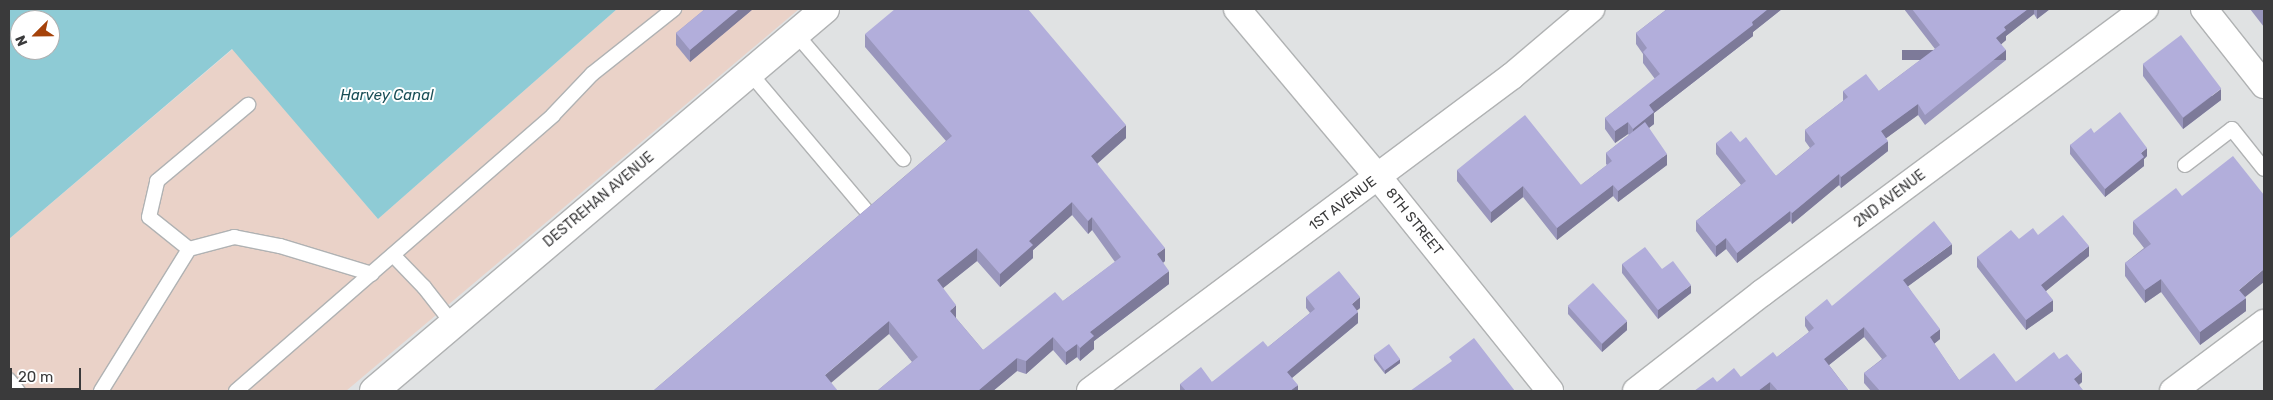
<!DOCTYPE html>
<html>
<head>
<meta charset="utf-8">
<style>
	body { margin:0 }
	#map { position:relative; width:2273px; height:400px; overflow:hidden; background:#e0e2e3; font-family:Rubik,sans-serif }
	div>[style] { position:absolute }
	.industrial>* { inset:0; background:#ead2c8 }
	.water>* { inset:0; background:#8ecbd5 }
	.roads { filter:drop-shadow(1px 0 #b0b2b3) drop-shadow(-1px 0 #b0b2b3) drop-shadow(0 1px #b0b2b3) drop-shadow(0 -1px #b0b2b3) }
	.service>* { height:14px; margin:-7px; padding:0 7px; transform-origin:7px; border-radius:7px; background:#fff }
	.minor>* { height:26px; margin:-13px; padding:0 13px; transform-origin:13px; border-radius:13px; background:#fff }
	.secondary>* { height:28px; margin:-14px; padding:0 14px; transform-origin:14px; border-radius:14px; background:#fff }
	.wall>* { inset:0; background:#9996bc }
	.shaded-wall>* { inset:0; background:#7d7a99; transform-origin:0 0 }
	.building>* { inset:0; background:#b2aedb; transform-origin:0 0 }
	span { translate:-50% -50%; white-space:nowrap; text-align:center; line-height:1.15; -webkit-text-stroke:4px #fff; paint-order:stroke }
	.street-label { font-size:14px; color:#3a3a3b }
	.water-label { font-size:15px; color:#1a4f57; font-style:italic }
	.frame { position:absolute; inset:0; border:10px solid #3a3a3b; pointer-events:none }
	.north { position:absolute; left:10px; top:10px; width:50px; height:50px; box-sizing:border-box; background:#fff; border:1px solid #b0b0b1; border-radius:50%; rotate:247deg; font-size:14px; font-weight:700; line-height:20px; text-align:center; color:#3a3a3b }
	.north::after { content:''; display:block; margin:auto; width:18px; height:22px; background:#a5420a; clip-path:polygon(50% 0,100% 100%,50% 72%,0 100%) }
	.scale { position:absolute; left:10px; top:368px; width:71px; height:22px; box-sizing:border-box; border:2px solid #3a3a3b; border-top:0; padding-left:6px; font-size:15px; line-height:18px; white-space:nowrap; color:#3a3a3b; -webkit-text-stroke:4px #fff; paint-order:stroke }
</style>
</head>
<body>
<div id="map">
	<div class="industrial">
		<div style="clip-path:polygon(617px 9px,799px 9px,346px 391px,9px 391px,9px 239px,233px 49px,378px 219px)"></div>
	</div>
	<div class="water">
		<div style="clip-path:polygon(evenodd,9px 9px,617px 9px,378px 219px,232px 49px,9px 239px,9px 9px,20px 20px,50px 20px,50px 50px,20px 50px,20px 20px)"></div>
	</div>
	<div class="roads">
		<div class="service">
			<div style="left:796px;top:34px;width:165px;rotate:49.4deg"></div>
			<div style="left:750px;top:73px;width:178px;rotate:49.8deg"></div>
			<div style="left:2185px;top:165px;width:59px;rotate:-37.5deg"></div>
			<div style="left:2232px;top:129px;width:51px;rotate:51.3deg"></div>
			<div style="left:189px;top:249px;width:51px;rotate:-141.3deg"></div>
			<div style="left:149px;top:217px;width:37px;rotate:-77deg"></div>
			<div style="left:157px;top:181px;width:119px;rotate:-39.9deg"></div>
			<div style="left:393px;top:255px;width:45px;rotate:45.9deg"></div>
			<div style="left:424px;top:287px;width:47px;rotate:51.9deg"></div>
			<div style="left:9px;top:380px;width:14px;rotate:51deg"></div>
			<div style="left:101px;top:391px;width:167px;rotate:-58.2deg"></div>
			<div style="left:189px;top:249px;width:47px;rotate:-14.9deg"></div>
			<div style="left:234px;top:237px;width:47px;rotate:11.1deg"></div>
			<div style="left:280px;top:246px;width:96px;rotate:16.9deg"></div>
			<div style="left:236px;top:391px;width:420px;rotate:-41deg"></div>
			<div style="left:553px;top:115px;width:57px;rotate:-46.4deg"></div>
			<div style="left:592px;top:74px;width:105px;rotate:-38.4deg"></div>
		</div>
		<div class="minor">
			<div style="left:1237px;top:9px;width:221px;rotate:50deg"></div>
			<div style="left:1379px;top:178px;width:273px;rotate:51.2deg"></div>
			<div style="left:2204px;top:9px;width:97px;rotate:51.7deg"></div>
			<div style="left:1090px;top:391px;width:527px;rotate:-36.74deg"></div>
			<div style="left:1512px;top:76px;width:104px;rotate:-40.3deg"></div>
			<div style="left:1636px;top:391px;width:160px;rotate:-37.9deg"></div>
			<div style="left:1762px;top:293px;width:477px;rotate:-36.6deg"></div>
			<div style="left:2173px;top:391px;width:114px;rotate:-36.8deg"></div>
		</div>
		<div class="secondary">
			<div style="left:374px;top:391px;width:591px;rotate:-40.26deg"></div>
		</div>
	</div>
	<div class="wall">
		<div style="clip-path:polygon(705px 9px,753px 9px,690px 62px,676px 45px,676px 33px)"></div>
		<div style="clip-path:polygon(1667px 9px,1782px 9px,1753px 32px,1753px 36px,1654px 113px,1654px 124px,1649px 128px,1667px 165px,1618px 202px,1613px 196px,1557px 240px,1523px 197px,1491px 223px,1457px 181px,1457px 170px,1581px 185px,1607px 165px,1606px 164px,1606px 153px,1629px 135px,1628px 134px,1615px 143px,1605px 129px,1605px 118px,1655px 79px,1643px 63px,1643px 54px,1636px 44px,1636px 33px)"></div>
		<div style="clip-path:polygon(1904px 9px,2050px 9px,2037px 19px,2034px 14px,2006px 36px,2006px 40px,2001px 44px,2006px 60px,1925px 125px,1918px 115px,1886px 138px,1888px 151px,1841px 188px,1839px 185px,1792px 224px,1790px 221px,1737px 263px,1726px 249px,1716px 257px,1696px 231px,1696px 221px,1741px 185px,1716px 154px,1716px 143px,1740px 142px,1776px 176px,1810px 148px,1805px 141px,1805px 130px,1843px 101px,1843px 91px,1879px 91px,1935px 49px)"></div>
		<div style="clip-path:polygon(2250px 9px,2264px 9px,2264px 27px)"></div>
		<div style="clip-path:polygon(evenodd,865px 34px,1126px 138px,1097px 164px,1165px 261px,1163px 263px,1169px 284px,1094px 341px,1094px 349px,1080px 361px,1077px 357px,1066px 365px,1053px 350px,1026px 374px,1017px 371px,993px 391px,877px 391px,912px 362px,889px 334px,653px 391px,946px 141px,865px 47px,865px 34px,1072px 215px,1088px 234px,1092px 230px,1115px 262px,1063px 301px,983px 350px,956px 318px,943px 288px,977px 261px,1000px 287px,1033px 258px,1033px 250px,1072px 215px)"></div>
		<div style="clip-path:polygon(2143px 64px,2221px 100px,2183px 129px,2143px 76px)"></div>
		<div style="clip-path:polygon(2094px 133px,2147px 156px,2144px 159px,2144px 166px,2105px 197px,2070px 154px,2070px 145px)"></div>
		<div style="clip-path:polygon(2133px 221px,2245px 298px,2246px 311px,2200px 345px,2161px 292px,2145px 303px,2125px 276px,2125px 263px,2144px 248px,2133px 234px)"></div>
		<div style="clip-path:polygon(2038px 235px,2089px 256px,2046px 291px,2053px 311px,2026px 330px,1977px 267px,1977px 257px,2019px 239px)"></div>
		<div style="clip-path:polygon(1952px 254px,1908px 286px,1940px 339px,1934px 344px,1959px 380px,2016px 382px,2059px 359px,2082px 382px,2079px 385px,2083px 391px,1871px 391px,1864px 383px,1864px 373px,1882px 359px,1864px 337px,1829px 365px,1849px 391px,1694px 391px,1717px 382px,1741px 377px,1777px 357px,1809px 332px,1805px 326px,1805px 317px,1832px 306px)"></div>
		<div style="clip-path:polygon(1622px 264px,1662px 269px,1691px 293px,1658px 319px,1622px 273px)"></div>
		<div style="clip-path:polygon(1306px 297px,1360px 308px,1357px 310px,1358px 323px,1292px 378px,1298px 391px,1180px 391px,1180px 384px,1212px 382px,1268px 347px,1310px 313px,1306px 308px)"></div>
		<div style="clip-path:polygon(1568px 306px,1627px 330px,1602px 352px,1568px 314px)"></div>
		<div style="clip-path:polygon(1374px 355px,1400px 363px,1385px 374px,1374px 360px)"></div>
	</div>
	<div class="shaded-wall">
		<div style="clip-path:polygon(739px 9px,753px 9px,690px 62px,690px 50px)"></div>
		<div style="clip-path:polygon(1768px 9px,1782px 9px,1753px 32px,1753px 36px,1654px 113px,1654px 124px,1633px 140px,1633px 129px,1649px 105px)"></div>
		<div style="clip-path:polygon(2028px 9px,2034px 9px,2034px 14px,2006px 36px,2006px 40px,1996px 49px,1996px 38px,2004px 27px)"></div>
		<div style="clip-path:polygon(2037px 9px,2050px 9px,2037px 19px)"></div>
		<div style="left:2006px;top:50px;width:10px;height:104px;rotate:90deg"></div>
		<div style="clip-path:polygon(2221px 89px,2221px 100px,2183px 129px,2183px 118px)"></div>
		<div style="clip-path:polygon(1918px 104px,1918px 115px,1881px 142px,1881px 131px)"></div>
		<div style="clip-path:polygon(1628px 122px,1628px 134px,1615px 143px,1615px 131px)"></div>
		<div style="clip-path:polygon(1126px 125px,1126px 138px,1091px 169px,1091px 156px)"></div>
		<div style="clip-path:polygon(1888px 141px,1888px 151px,1841px 188px,1841px 177px)"></div>
		<div style="clip-path:polygon(2147px 148px,2147px 156px,2144px 159px,2144px 166px,2105px 197px,2105px 189px,2141px 153px)"></div>
		<div style="clip-path:polygon(1667px 154px,1667px 165px,1618px 202px,1618px 191px)"></div>
		<div style="clip-path:polygon(1839px 174px,1839px 185px,1792px 224px,1792px 213px)"></div>
		<div style="clip-path:polygon(1613px 185px,1613px 196px,1557px 240px,1557px 228px)"></div>
		<div style="clip-path:polygon(1523px 186px,1523px 197px,1491px 223px,1491px 212px)"></div>
		<div style="clip-path:polygon(1072px 202px,1072px 215px,1033px 250px,1033px 258px,1000px 287px,1000px 274px,1029px 241px)"></div>
		<div style="clip-path:polygon(1790px 211px,1790px 221px,1737px 263px,1737px 253px)"></div>
		<div style="clip-path:polygon(1092px 217px,1092px 230px,1088px 234px,1088px 221px)"></div>
		<div style="clip-path:polygon(1726px 238px,1726px 249px,1716px 257px,1716px 246px)"></div>
		<div style="clip-path:polygon(1952px 244px,1952px 254px,1903px 290px,1903px 280px)"></div>
		<div style="clip-path:polygon(2089px 246px,2089px 256px,2041px 295px,2041px 285px)"></div>
		<div style="clip-path:polygon(977px 248px,977px 261px,937px 293px,937px 280px)"></div>
		<div style="clip-path:polygon(1165px 248px,1165px 261px,1157px 267px,1157px 254px)"></div>
		<div style="clip-path:polygon(2264px 269px,2264px 282px,2239px 302px,2239px 290px)"></div>
		<div style="clip-path:polygon(1169px 271px,1169px 284px,1094px 341px,1094px 349px,1080px 361px,1080px 348px,1090px 332px)"></div>
		<div style="clip-path:polygon(2161px 279px,2161px 292px,2145px 303px,2145px 290px)"></div>
		<div style="clip-path:polygon(1691px 285px,1691px 293px,1658px 319px,1658px 310px)"></div>
		<div style="clip-path:polygon(1360px 297px,1360px 308px,1352px 315px,1352px 304px)"></div>
		<div style="clip-path:polygon(2246px 298px,2246px 311px,2200px 345px,2200px 332px)"></div>
		<div style="clip-path:polygon(2053px 300px,2053px 311px,2026px 330px,2026px 320px)"></div>
		<div style="clip-path:polygon(956px 305px,956px 318px,950px 324px,950px 311px)"></div>
		<div style="clip-path:polygon(1358px 312px,1358px 323px,1287px 382px,1287px 372px)"></div>
		<div style="clip-path:polygon(889px 321px,889px 334px,825px 388px,825px 375px)"></div>
		<div style="clip-path:polygon(1627px 321px,1627px 330px,1602px 352px,1602px 344px)"></div>
		<div style="clip-path:polygon(1864px 327px,1864px 337px,1824px 369px,1824px 359px)"></div>
		<div style="clip-path:polygon(1940px 329px,1940px 339px,1930px 347px,1930px 337px)"></div>
		<div style="clip-path:polygon(1053px 337px,1053px 350px,1026px 374px,1026px 361px)"></div>
		<div style="clip-path:polygon(1077px 344px,1077px 357px,1066px 365px,1066px 352px)"></div>
		<div style="clip-path:polygon(1017px 358px,1017px 371px,993px 391px,979px 391px,979px 390px)"></div>
		<div style="clip-path:polygon(1400px 359px,1400px 363px,1385px 374px,1385px 370px)"></div>
		<div style="clip-path:polygon(2082px 372px,2082px 382px,2074px 388px,2074px 379px)"></div>
		<div style="clip-path:polygon(1770px 382px,1770px 391px,1758px 391px)"></div>
		<div style="clip-path:polygon(1298px 385px,1298px 391px,1290px 391px)"></div>
	</div>
	<div class="building">
		<div style="clip-path:polygon(705px 9px,739px 9px,690px 50px,676px 33px)"></div>
		<div style="clip-path:polygon(evenodd,895px 9px,1028px 9px,1126px 125px,1091px 156px,1165px 248px,1157px 254px,1169px 271px,1090px 332px,1094px 336px,1080px 348px,1077px 344px,1066px 352px,1053px 337px,1026px 361px,1017px 358px,979px 390px,979px 391px,877px 391px,918px 357px,889px 321px,825px 375px,838px 391px,653px 391px,952px 136px,865px 34px,895px 9px,1072px 202px,1088px 221px,1092px 217px,1121px 257px,1063px 301px,1055px 292px,983px 350px,950px 311px,956px 305px,937px 280px,977px 248px,1000px 274px,1033px 245px,1029px 241px,1072px 202px)"></div>
		<div style="clip-path:polygon(1667px 9px,1768px 9px,1752px 22px,1753px 25px,1649px 105px,1654px 112px,1633px 129px,1628px 122px,1615px 131px,1605px 118px,1660px 74px,1643px 52px,1647px 48px,1636px 33px)"></div>
		<div style="clip-path:polygon(1912px 9px,2028px 9px,2004px 27px,2006px 30px,1996px 38px,2006px 50px,1925px 115px,1918px 104px,1881px 131px,1888px 141px,1841px 177px,1839px 174px,1792px 213px,1790px 211px,1737px 253px,1726px 238px,1716px 246px,1696px 221px,1746px 181px,1716px 143px,1731px 131px,1740px 142px,1746px 137px,1776px 176px,1815px 144px,1805px 130px,1848px 97px,1843px 91px,1866px 74px,1879px 91px,1940px 45px)"></div>
		<div style="left:2181px;top:35px;width:67px;height:48px;rotate:53deg"></div>
		<div style="clip-path:polygon(2120px 112px,2147px 148px,2141px 153px,2144px 157px,2105px 189px,2070px 145px,2091px 128px,2094px 133px)"></div>
		<div style="clip-path:polygon(1525px 115px,1581px 185px,1612px 161px,1606px 153px,1645px 122px,1667px 154px,1618px 191px,1613px 185px,1557px 228px,1523px 186px,1491px 212px,1457px 170px)"></div>
		<div style="clip-path:polygon(2233px 156px,2264px 195px,2264px 269px,2239px 290px,2246px 298px,2200px 332px,2161px 279px,2145px 290px,2125px 263px,2151px 244px,2133px 221px,2176px 188px,2182px 196px)"></div>
		<div style="clip-path:polygon(2063px 215px,2089px 246px,2041px 285px,2053px 300px,2026px 320px,1977px 257px,2011px 230px,2019px 239px,2033px 228px,2038px 235px)"></div>
		<div style="clip-path:polygon(1934px 221px,1952px 244px,1903px 280px,1940px 329px,1930px 337px,1959px 380px,1994px 353px,2016px 382px,2054px 352px,2059px 359px,2067px 354px,2082px 372px,2074px 379px,2083px 390px,2081px 391px,1880px 391px,1864px 373px,1887px 356px,1864px 327px,1824px 359px,1849px 391px,1778px 391px,1770px 382px,1758px 391px,1694px 391px,1713px 377px,1717px 382px,1734px 368px,1741px 377px,1773px 352px,1777px 357px,1814px 328px,1805px 317px,1827px 299px,1832px 306px)"></div>
		<div style="clip-path:polygon(1645px 247px,1662px 269px,1673px 261px,1691px 285px,1658px 310px,1622px 264px)"></div>
		<div style="clip-path:polygon(1339px 271px,1360px 297px,1352px 304px,1358px 312px,1287px 372px,1298px 385px,1290px 391px,1186px 391px,1180px 384px,1201px 367px,1212px 382px,1263px 341px,1268px 347px,1315px 309px,1306px 297px)"></div>
		<div style="left:1593px;top:283px;width:51px;height:34px;rotate:48deg"></div>
		<div style="clip-path:polygon(1474px 338px,1515px 391px,1410px 391px,1452px 361px,1449px 357px)"></div>
		<div style="left:1389px;top:344px;width:19px;height:19px;rotate:54deg"></div>
	</div>
	<div class="street-label">
		<span style="left:1890px;top:199px;rotate:-37deg">2ND AVENUE</span>
		<span style="left:599px;top:200px;rotate:-40deg">DESTREHAN AVENUE</span>
		<span style="left:1343px;top:204px;rotate:-37deg">1ST AVENUE</span>
		<span style="left:1414px;top:222px;rotate:51deg">8TH STREET</span>
	</div>
	<div class="water-label">
		<span style="left:387px;top:96px">Harvey Canal</span>
	</div>
	<div class="frame"></div>
	<div class="north">N</div>
	<div class="scale">20 m</div>
</div>
</body>
</html>
